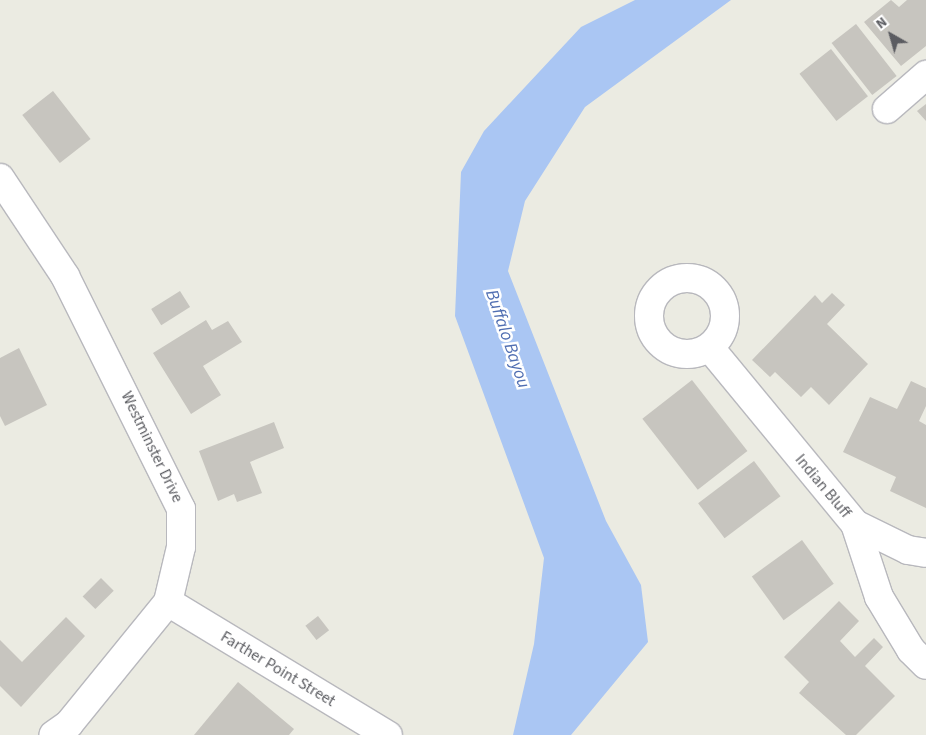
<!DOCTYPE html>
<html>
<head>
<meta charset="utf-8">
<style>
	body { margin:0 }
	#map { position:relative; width:926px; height:735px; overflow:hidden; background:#ebebe2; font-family:"Source Sans 3",sans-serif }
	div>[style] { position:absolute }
	.water>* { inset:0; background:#aac6f3 }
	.building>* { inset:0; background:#c7c5bf; transform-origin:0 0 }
	.roads { filter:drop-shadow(1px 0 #b8b8bd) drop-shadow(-1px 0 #b8b8bd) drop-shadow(0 1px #b8b8bd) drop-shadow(0 -1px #b8b8bd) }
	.minor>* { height:28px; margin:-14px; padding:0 14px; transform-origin:14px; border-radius:14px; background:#fff }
	.minor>.ring { margin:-14px; padding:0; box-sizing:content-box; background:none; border:28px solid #fff; border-radius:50% }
	span { translate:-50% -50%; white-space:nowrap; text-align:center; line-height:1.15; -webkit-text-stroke:5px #fff; paint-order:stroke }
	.street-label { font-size:16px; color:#5b5c61 }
	.water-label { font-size:18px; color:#516fb2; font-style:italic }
	.north { position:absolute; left:866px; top:10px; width:50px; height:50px; -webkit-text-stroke:4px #fff; paint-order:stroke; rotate:322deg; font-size:14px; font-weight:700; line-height:20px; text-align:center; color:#5b5c61 }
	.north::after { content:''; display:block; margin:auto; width:18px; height:22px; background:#5b5c61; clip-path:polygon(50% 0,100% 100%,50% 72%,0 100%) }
</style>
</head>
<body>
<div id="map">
	<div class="water">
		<div style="clip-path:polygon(635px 0,731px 0,585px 107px,525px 201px,508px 271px,606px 521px,641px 585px,648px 642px,571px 735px,513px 735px,534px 644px,544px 558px,455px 316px,461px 172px,484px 131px,581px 27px)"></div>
	</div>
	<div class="building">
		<div style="clip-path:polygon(891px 0,899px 7px,907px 0,926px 0,926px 46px,901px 66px,864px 22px)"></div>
		<div style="left:856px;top:24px;width:66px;height:31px;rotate:52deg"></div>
		<div style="left:831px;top:49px;width:60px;height:40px;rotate:52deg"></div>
		<div style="left:53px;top:91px;width:61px;height:39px;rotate:52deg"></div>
		<div style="clip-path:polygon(926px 104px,926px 121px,917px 111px)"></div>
		<div style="left:180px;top:291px;width:19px;height:34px;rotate:58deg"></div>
		<div style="clip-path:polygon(832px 293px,845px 305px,827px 324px,868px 364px,829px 405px,811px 387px,801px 397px,775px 372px,770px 377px,752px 360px,815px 295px,822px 303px)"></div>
		<div style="clip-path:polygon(206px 320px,212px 330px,228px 321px,242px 342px,203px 366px,221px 395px,191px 414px,153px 353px)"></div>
		<div style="clip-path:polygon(19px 348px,47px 405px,5px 426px,0 416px,0 358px)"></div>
		<div style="left:692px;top:380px;width:90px;height:63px;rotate:52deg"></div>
		<div style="clip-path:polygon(911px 381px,926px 388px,926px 406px,919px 421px,926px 425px,926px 508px,890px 491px,896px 477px,843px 452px,870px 397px,897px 409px)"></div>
		<div style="clip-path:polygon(274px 422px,284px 448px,250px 462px,262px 493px,237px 502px,234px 494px,218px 501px,199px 451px)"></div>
		<div style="left:754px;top:461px;width:44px;height:70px;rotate:53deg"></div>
		<div style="left:802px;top:540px;width:54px;height:62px;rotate:54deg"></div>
		<div style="left:101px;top:578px;width:18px;height:26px;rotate:45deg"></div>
		<div style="clip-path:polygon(839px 601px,859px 621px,840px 641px,855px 657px,874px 638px,883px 647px,865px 666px,895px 696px,856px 735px,846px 735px,799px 693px,809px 682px,784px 657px)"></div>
		<div style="left:318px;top:616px;width:18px;height:16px;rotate:52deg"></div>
		<div style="clip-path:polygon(66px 617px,85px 636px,21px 707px,0 686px,0 640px,22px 662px)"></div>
		<div style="clip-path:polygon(238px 682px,294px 729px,289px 735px,194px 735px)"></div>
	</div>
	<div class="roads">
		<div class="minor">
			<div style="left:887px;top:109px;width:52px;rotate:-41.1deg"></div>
			<div style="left:0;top:178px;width:118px;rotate:56.4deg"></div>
			<div style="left:65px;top:276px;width:260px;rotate:63.5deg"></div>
			<div style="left:181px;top:509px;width:38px;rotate:90deg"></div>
			<div style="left:181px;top:547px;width:57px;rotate:103.3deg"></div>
			<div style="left:168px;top:602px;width:157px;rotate:129.1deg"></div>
			<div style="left:69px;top:724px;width:19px;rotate:145deg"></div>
			<div class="ring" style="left:649px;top:278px;width:48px;height:48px"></div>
			<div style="left:710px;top:348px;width:228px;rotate:50.5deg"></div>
			<div style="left:855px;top:524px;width:77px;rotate:71.8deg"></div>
			<div style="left:879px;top:597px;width:62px;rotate:58.9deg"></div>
			<div style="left:911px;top:650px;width:21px;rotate:45deg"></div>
			<div style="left:855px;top:524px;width:59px;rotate:26.1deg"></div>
			<div style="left:908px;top:550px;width:18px;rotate:9deg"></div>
			<div style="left:168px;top:602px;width:257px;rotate:31.2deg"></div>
		</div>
	</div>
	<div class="street-label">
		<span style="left:152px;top:447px;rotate:64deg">Westminster Drive</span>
		<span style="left:823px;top:486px;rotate:50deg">Indian Bluff</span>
		<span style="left:278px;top:669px;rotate:31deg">Farther Point Street</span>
	</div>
	<div class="water-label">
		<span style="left:507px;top:339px;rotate:71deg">Buffalo Bayou</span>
	</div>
	<div class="north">N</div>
</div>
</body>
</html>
